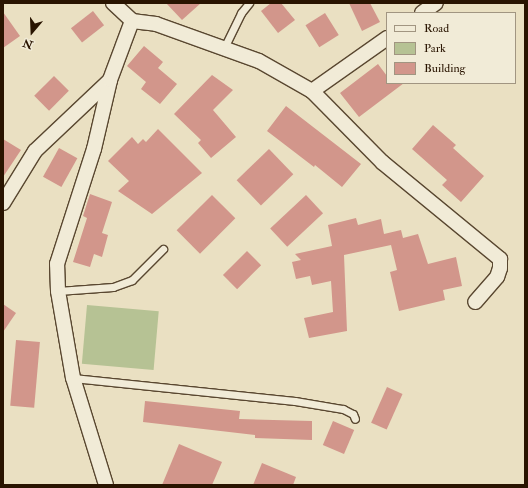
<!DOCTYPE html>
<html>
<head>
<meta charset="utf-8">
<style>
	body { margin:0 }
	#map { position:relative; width:528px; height:488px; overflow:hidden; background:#eae0c2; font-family:"IM FELL Double Pica",serif }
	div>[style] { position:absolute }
	.green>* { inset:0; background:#b6c294; transform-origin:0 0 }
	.building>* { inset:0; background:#d2968b; transform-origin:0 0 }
	.roads { filter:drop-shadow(1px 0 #594730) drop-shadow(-1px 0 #594730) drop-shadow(0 1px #594730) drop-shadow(0 -1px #594730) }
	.lane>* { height:7px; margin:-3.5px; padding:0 3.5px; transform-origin:3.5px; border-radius:3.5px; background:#f1ebd7 }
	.street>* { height:14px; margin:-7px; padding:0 7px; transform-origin:7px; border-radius:7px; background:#f1ebd7 }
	span { translate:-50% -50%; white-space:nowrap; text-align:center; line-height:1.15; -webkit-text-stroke:4px #f1ebd7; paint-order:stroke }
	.frame { position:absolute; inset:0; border:4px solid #291400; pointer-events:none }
	.legend { position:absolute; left:386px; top:12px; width:130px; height:72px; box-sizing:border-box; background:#f1ebd7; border:1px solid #a19581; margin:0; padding:5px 7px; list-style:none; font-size:12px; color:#291400 }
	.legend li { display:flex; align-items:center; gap:8px; height:20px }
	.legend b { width:20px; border:1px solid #a19581 }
	.north { position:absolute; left:12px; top:12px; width:40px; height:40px; -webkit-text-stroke:3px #f1ebd7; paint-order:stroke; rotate:199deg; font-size:11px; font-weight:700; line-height:16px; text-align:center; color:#291400 }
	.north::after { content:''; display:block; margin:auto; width:14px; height:18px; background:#291400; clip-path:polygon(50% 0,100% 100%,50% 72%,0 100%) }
</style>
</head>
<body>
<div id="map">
	<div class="green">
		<div style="left:87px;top:305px;width:72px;height:59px;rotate:5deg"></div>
	</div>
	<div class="building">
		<div style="clip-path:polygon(166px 3px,201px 3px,182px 20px)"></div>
		<div style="clip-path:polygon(271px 3px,281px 3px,295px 20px,278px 33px,261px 11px)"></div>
		<div style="clip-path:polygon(349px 3px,370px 3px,380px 22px,362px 31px)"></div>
		<div style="left:93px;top:11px;width:18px;height:28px;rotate:52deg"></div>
		<div style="clip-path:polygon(3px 12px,20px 36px,3px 48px)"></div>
		<div style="left:325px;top:13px;width:26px;height:23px;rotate:58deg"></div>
		<div style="clip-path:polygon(144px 46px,163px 62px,158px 68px,177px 84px,160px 104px,141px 89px,146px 82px,127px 66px)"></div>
		<div style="clip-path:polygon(378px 64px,387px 76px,387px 83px,404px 83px,359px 117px,340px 93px)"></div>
		<div style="clip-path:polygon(212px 75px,233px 90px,213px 110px,236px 137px,211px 158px,198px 143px,201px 140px,174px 114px)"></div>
		<div style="left:54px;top:76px;width:21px;height:28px;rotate:45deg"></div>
		<div style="clip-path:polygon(286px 106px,361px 164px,342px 187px,315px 165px,314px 167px,267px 131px)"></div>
		<div style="clip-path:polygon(433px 125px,456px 145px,453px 148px,484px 176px,461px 202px,442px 185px,447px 180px,412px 149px)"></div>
		<div style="clip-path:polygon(158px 129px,202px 173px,152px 214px,118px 191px,129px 181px,108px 161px,132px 137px,138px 144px,143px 139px,146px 142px)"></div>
		<div style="clip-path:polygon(3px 139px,21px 150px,3px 177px)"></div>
		<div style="left:59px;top:148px;width:21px;height:33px;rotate:29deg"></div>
		<div style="left:269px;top:149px;width:35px;height:45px;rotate:46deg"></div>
		<div style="clip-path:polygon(90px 194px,112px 202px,102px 233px,108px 235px,102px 257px,94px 254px,90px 267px,73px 262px,87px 218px,83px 216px)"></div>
		<div style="left:212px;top:195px;width:33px;height:50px;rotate:45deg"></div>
		<div style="left:306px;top:195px;width:25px;height:49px;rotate:47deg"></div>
		<div style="clip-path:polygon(356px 218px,358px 225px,381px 219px,384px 234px,401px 230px,403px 238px,418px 234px,428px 264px,456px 257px,462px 286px,443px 290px,445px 300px,399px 311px,390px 272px,397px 270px,391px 245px,344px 255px,347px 331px,309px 338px,304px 318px,333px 312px,331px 281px,312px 285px,310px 276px,296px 279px,292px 262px,301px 260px,295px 254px,332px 246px,328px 225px)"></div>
		<div style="left:247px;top:251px;width:20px;height:34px;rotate:45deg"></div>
		<div style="clip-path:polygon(3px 304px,16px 313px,3px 332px)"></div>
		<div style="left:16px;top:340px;width:24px;height:66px;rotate:5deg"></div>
		<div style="left:387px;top:387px;width:17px;height:39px;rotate:24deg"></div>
		<div style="clip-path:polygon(145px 401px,240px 411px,239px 419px,312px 421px,312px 440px,255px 438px,255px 435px,143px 422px)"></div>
		<div style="left:333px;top:421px;width:23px;height:26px;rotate:23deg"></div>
		<div style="clip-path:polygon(179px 444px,222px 462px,212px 485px,162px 485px)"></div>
		<div style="clip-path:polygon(262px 463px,296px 477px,293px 485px,253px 485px)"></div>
	</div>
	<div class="roads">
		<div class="lane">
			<div style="left:224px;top:48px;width:39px;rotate:-64deg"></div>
			<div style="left:241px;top:13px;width:13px;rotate:-51deg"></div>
			<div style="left:58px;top:291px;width:55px;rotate:-4.2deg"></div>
			<div style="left:113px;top:287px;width:20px;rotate:-20deg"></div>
			<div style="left:132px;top:280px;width:44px;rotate:-45deg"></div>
			<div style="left:73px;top:378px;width:223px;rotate:5.9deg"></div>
			<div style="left:295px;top:401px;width:49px;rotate:9.5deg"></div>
			<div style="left:343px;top:409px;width:11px;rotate:27deg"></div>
			<div style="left:353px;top:414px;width:5px;rotate:68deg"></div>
		</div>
		<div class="street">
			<div style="left:113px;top:3px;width:26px;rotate:43deg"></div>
			<div style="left:132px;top:21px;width:24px;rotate:7deg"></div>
			<div style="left:156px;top:24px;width:109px;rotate:19.8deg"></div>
			<div style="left:259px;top:61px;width:61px;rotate:29.5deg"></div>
			<div style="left:312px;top:91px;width:100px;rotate:45.4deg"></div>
			<div style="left:382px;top:162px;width:153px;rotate:39.4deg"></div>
			<div style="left:500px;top:259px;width:9px;rotate:90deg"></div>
			<div style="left:500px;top:268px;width:9px;rotate:108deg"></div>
			<div style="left:497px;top:277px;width:33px;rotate:131deg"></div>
			<div style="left:422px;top:13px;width:17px;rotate:-36deg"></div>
			<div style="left:312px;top:91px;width:92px;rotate:-35.2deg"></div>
			<div style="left:3px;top:203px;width:61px;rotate:-58.4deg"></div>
			<div style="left:35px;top:151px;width:103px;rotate:-43.4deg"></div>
			<div style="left:106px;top:485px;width:112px;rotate:-107.1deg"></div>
			<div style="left:73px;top:378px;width:88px;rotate:-99.8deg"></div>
			<div style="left:58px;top:291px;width:27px;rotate:-92deg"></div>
			<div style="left:57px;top:264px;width:121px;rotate:-72.2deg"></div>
			<div style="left:94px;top:149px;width:71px;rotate:-76.9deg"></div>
			<div style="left:110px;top:80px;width:63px;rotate:-69.6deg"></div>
		</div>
	</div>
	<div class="frame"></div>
	<ul class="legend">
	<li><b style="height:5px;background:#f1ebd7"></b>Road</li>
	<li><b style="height:11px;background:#b6c294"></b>Park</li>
	<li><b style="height:11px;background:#d2968b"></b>Building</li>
	</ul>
	<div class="north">N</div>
</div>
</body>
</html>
